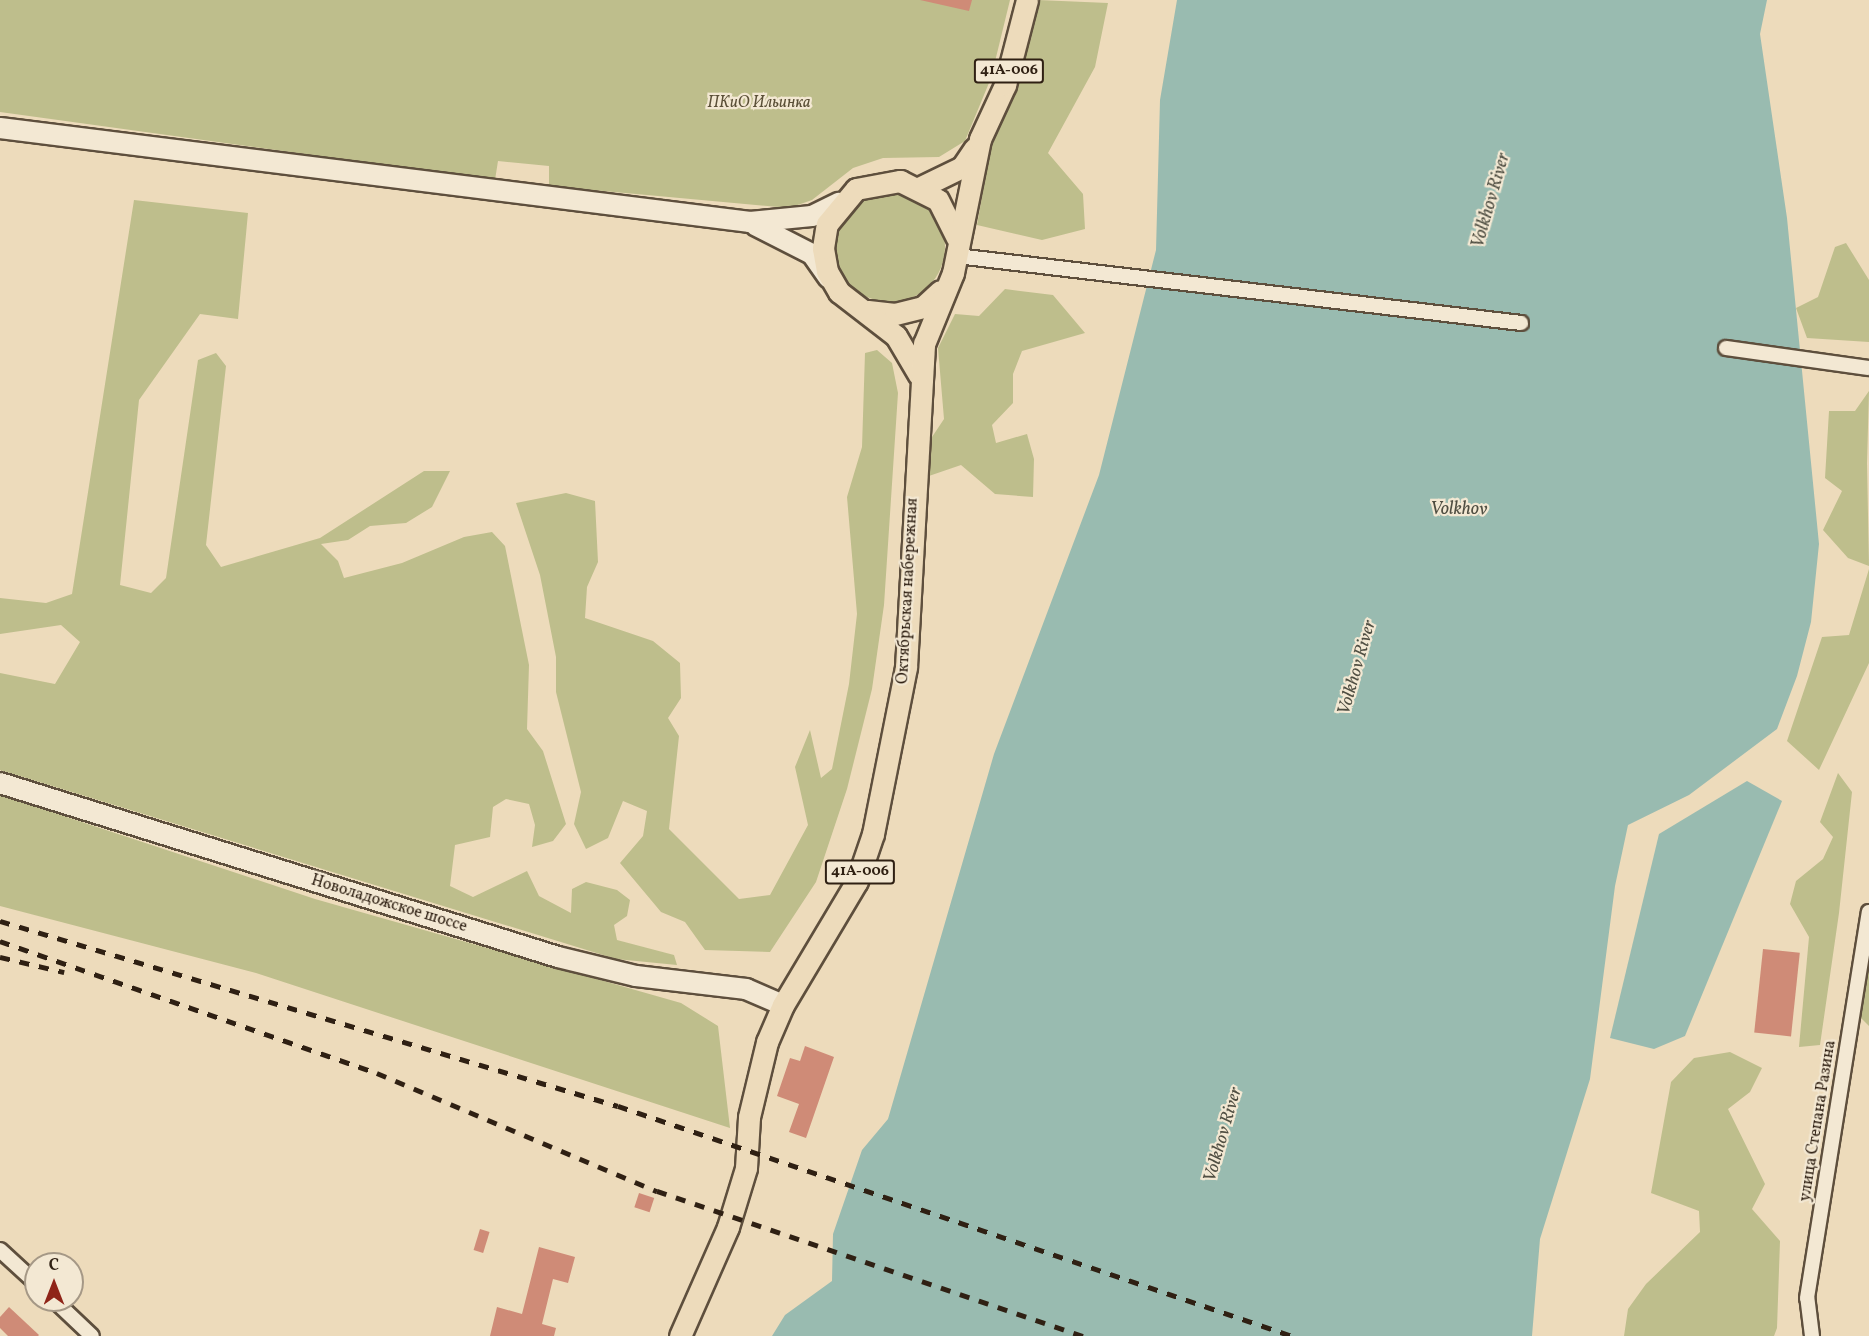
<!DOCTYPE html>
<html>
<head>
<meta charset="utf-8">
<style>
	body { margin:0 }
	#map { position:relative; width:1869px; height:1336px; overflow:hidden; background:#eddbbb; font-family:Vollkorn,serif }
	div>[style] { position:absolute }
	.green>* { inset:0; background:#bebe8c }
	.round { border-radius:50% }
	.water>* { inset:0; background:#99bbb0 }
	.building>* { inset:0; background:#cf8b77; transform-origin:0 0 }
	.roads { filter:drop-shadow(2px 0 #5e4f3d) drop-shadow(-2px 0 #5e4f3d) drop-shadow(0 2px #5e4f3d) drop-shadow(0 -2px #5e4f3d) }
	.street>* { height:14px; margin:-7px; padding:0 7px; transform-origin:7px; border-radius:7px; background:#f3e8d3 }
	.secondary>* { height:20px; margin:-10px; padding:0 10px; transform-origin:10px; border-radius:10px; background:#f3e8d3 }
	.primary>* { height:21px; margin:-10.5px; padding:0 10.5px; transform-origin:10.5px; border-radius:10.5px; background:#eddbbb }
	.rail>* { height:4.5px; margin-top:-2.25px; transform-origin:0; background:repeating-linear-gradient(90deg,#2f2013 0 10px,transparent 0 20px) }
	span { translate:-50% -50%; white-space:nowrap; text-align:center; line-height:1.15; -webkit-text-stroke:4.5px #f3e8d3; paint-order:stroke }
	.shield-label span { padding:2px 4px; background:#f3e8d3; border:2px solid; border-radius:4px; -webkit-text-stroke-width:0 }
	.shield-label { font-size:15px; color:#2f2013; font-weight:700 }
	.park-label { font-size:16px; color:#5a4f37; font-style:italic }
	.street-label { font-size:16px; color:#2f2013 }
	.water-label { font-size:18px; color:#4f4e42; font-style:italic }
	.north { position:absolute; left:24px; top:1252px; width:60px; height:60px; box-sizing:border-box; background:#f3e8d3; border:2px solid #a59886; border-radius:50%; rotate:0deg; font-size:16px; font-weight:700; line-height:24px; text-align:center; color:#2f2013 }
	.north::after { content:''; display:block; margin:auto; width:21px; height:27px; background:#8f2418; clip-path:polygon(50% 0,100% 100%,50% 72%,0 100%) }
</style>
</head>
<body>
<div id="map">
	<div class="green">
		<div style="clip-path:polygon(0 0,1010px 0,991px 78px,965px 141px,939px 157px,883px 158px,853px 168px,812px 200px,789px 208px,549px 186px,549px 166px,498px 161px,495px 180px,0 112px)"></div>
		<div style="clip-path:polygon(1038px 0,1108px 3px,1095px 67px,1048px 153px,1083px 194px,1085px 229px,1042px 240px,977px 225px,990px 151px,1023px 66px)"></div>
		<div class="round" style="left:835px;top:192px;width:110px;height:110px"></div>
		<div style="clip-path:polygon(134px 200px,248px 213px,238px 319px,200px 314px,139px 400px,120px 585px,151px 593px,166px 578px,198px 360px,216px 353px,226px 366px,206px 545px,221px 567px,320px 538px,424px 471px,450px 471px,432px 507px,406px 523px,370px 526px,348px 540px,321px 544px,338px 561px,344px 578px,402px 563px,464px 537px,492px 532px,505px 546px,529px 665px,527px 729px,543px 751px,566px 824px,553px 841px,532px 847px,535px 825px,529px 804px,506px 799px,493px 807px,490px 837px,455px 845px,450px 886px,473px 897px,527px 871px,539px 896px,571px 913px,572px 889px,586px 882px,617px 890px,630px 900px,627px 916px,614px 925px,617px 940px,674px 955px,677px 965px,616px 959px,0 770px,0 673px,55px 684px,80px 642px,61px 625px,0 634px,0 598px,46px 603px,72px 594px)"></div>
		<div style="clip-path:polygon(1846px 243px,1869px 280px,1869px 342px,1807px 338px,1796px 308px,1818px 297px,1835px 247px)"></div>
		<div style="clip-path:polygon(1005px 289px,1053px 295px,1085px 333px,1022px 351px,1013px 374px,1013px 403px,992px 425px,996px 443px,1027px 434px,1034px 459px,1033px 497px,995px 494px,961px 465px,926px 477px,932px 437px,944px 419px,938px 348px,955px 314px,979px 316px)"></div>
		<div style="clip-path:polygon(877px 350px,892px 363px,898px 393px,884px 605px,872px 689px,847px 789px,816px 882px,770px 952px,705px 950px,685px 922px,661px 912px,620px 863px,643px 836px,647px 811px,623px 801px,608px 838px,586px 849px,574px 824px,581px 792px,556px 692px,556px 657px,540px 575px,516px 503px,566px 493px,595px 501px,598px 562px,587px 587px,585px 618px,653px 641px,680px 663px,681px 698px,668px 718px,679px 736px,669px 829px,739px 899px,770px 895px,808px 825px,795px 767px,810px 730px,821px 778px,832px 769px,849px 684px,857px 614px,847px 497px,862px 447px,865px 353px)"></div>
		<div style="clip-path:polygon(1869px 391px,1867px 463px,1869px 566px,1848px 558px,1823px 530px,1842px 491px,1825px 478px,1829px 411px,1855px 411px)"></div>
		<div style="clip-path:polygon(1869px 569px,1869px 663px,1819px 770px,1787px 741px,1822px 637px,1849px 635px)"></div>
		<div style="clip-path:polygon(1838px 773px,1852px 792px,1839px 913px,1820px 1045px,1799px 1047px,1809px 937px,1790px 904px,1796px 881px,1823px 859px,1833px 837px,1820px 822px)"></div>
		<div style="clip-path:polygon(0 795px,315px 899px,681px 1003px,718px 1026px,730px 1128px,256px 973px,0 906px)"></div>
		<div style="clip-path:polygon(1869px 962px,1869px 1026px,1859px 1016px)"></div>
		<div style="clip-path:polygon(1730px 1052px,1762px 1068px,1750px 1092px,1728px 1109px,1765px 1184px,1752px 1209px,1780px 1241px,1777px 1328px,1774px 1336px,1624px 1336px,1628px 1309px,1646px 1284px,1700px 1232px,1699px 1211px,1651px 1193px,1671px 1082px,1694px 1058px)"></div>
	</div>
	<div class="water">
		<div style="clip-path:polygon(1177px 0,1767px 0,1760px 34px,1787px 218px,1819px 544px,1811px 622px,1797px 676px,1777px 729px,1689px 795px,1628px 825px,1615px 886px,1590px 1079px,1540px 1239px,1532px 1336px,772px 1336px,785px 1315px,832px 1281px,833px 1234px,862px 1150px,888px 1119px,994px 754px,1099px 475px,1156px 250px,1160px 100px)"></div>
		<div style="clip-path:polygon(1747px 781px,1782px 801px,1685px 1036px,1654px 1049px,1610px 1038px,1659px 834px)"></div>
	</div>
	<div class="building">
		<div style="clip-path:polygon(920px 0,972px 0,969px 11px)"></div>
		<div style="left:1763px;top:949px;width:37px;height:84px;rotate:6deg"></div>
		<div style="clip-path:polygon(805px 1046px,834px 1057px,806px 1138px,789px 1132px,799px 1104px,777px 1096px,790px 1058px,800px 1061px)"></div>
		<div style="left:639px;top:1193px;width:16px;height:15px;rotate:18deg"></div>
		<div style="left:480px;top:1229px;width:10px;height:22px;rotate:17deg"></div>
		<div style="clip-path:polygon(539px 1247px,575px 1257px,568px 1283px,553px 1279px,542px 1324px,556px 1328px,554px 1336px,490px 1336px,497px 1307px,522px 1314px)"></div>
		<div style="clip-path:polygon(9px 1307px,39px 1335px,38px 1336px,8px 1336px,0 1328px,0 1317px)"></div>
	</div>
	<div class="roads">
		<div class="street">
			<div style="left:957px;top:256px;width:568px;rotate:6.77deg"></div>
			<div style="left:1726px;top:348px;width:144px;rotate:8deg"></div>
			<div style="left:0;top:1250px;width:49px;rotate:42.5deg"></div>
			<div style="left:54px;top:1300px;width:52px;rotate:43.5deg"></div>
			<div style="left:1812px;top:1336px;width:38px;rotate:-97deg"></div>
			<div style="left:1807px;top:1298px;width:391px;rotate:-80.9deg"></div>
		</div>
		<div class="secondary">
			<div style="left:0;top:128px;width:756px;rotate:7.14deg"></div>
			<div style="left:750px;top:222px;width:62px;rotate:-5.5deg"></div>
			<div style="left:812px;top:216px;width:30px;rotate:-26deg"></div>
			<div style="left:755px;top:225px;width:64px;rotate:27deg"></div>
			<div style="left:812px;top:254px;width:29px;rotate:55deg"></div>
			<div style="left:0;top:783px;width:584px;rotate:17.32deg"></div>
			<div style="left:558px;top:957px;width:80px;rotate:13.7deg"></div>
			<div style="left:636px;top:976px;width:111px;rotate:6.7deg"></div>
			<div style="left:746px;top:989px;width:40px;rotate:23.4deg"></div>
		</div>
		<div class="primary">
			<div style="left:921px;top:187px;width:46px;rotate:-26deg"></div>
			<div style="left:962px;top:167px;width:22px;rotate:-56deg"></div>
			<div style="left:868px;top:311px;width:27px;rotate:6deg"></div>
			<div style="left:895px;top:314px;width:29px;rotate:-14deg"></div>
			<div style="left:923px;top:307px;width:23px;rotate:-43deg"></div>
			<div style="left:919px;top:375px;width:45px;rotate:-120.5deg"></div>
			<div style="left:896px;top:336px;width:72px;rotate:-142.3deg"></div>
			<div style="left:839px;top:292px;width:24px;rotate:-120deg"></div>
			<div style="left:827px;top:271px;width:23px;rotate:-100deg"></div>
			<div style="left:823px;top:248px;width:24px;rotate:-81deg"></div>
			<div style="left:827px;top:224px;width:45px;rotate:-50.4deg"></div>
			<div style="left:856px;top:189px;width:45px;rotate:-10.3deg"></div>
			<div style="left:900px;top:181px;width:42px;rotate:26.6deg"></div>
			<div style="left:938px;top:200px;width:42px;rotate:63.4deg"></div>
			<div style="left:680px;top:1336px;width:119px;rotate:-66.2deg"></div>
			<div style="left:728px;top:1227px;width:62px;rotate:-73deg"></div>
			<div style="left:746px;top:1168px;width:51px;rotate:-86.6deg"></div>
			<div style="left:749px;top:1117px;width:77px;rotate:-76.5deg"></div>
			<div style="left:767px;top:1042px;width:40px;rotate:-66.6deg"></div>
			<div style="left:783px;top:1005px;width:144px;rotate:-59.2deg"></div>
			<div style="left:857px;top:881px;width:50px;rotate:-71.2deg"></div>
			<div style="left:873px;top:834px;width:170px;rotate:-78.8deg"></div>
			<div style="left:906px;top:667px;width:324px;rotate:-86.8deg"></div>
			<div style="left:924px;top:344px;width:77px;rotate:-67.8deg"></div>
			<div style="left:953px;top:273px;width:137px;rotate:-78.6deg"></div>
			<div style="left:980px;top:139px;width:60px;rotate:-65.2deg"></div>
			<div style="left:1005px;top:85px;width:88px;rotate:-75.5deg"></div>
		</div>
	</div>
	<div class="rail">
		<div style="left:0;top:921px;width:645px;rotate:16.67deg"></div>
		<div style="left:618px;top:1106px;width:712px;rotate:18.84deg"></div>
		<div style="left:0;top:941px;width:399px;rotate:19.3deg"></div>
		<div style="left:377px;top:1073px;width:304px;rotate:22.9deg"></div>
		<div style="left:657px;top:1191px;width:451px;rotate:18.8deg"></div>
		<div style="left:0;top:957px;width:66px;rotate:13.2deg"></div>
	</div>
	<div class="shield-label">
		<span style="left:1009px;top:71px">41А-006</span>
		<span style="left:860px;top:872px">41А-006</span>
	</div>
	<div class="park-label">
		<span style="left:759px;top:103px">ПКиО Ильинка</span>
	</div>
	<div class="street-label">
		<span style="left:908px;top:591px;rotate:-87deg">Октябрьская набережная</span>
		<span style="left:389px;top:904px;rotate:17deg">Новоладожское шоссе</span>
		<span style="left:1818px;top:1121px;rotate:-81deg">улица Степана Разина</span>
	</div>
	<div class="water-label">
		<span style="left:1492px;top:201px;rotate:-74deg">Volkhov River</span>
		<span style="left:1459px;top:510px">Volkhov</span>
		<span style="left:1358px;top:668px;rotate:-74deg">Volkhov River</span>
		<span style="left:1224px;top:1135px;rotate:-74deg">Volkhov River</span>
	</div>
	<div class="north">С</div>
</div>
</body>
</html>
